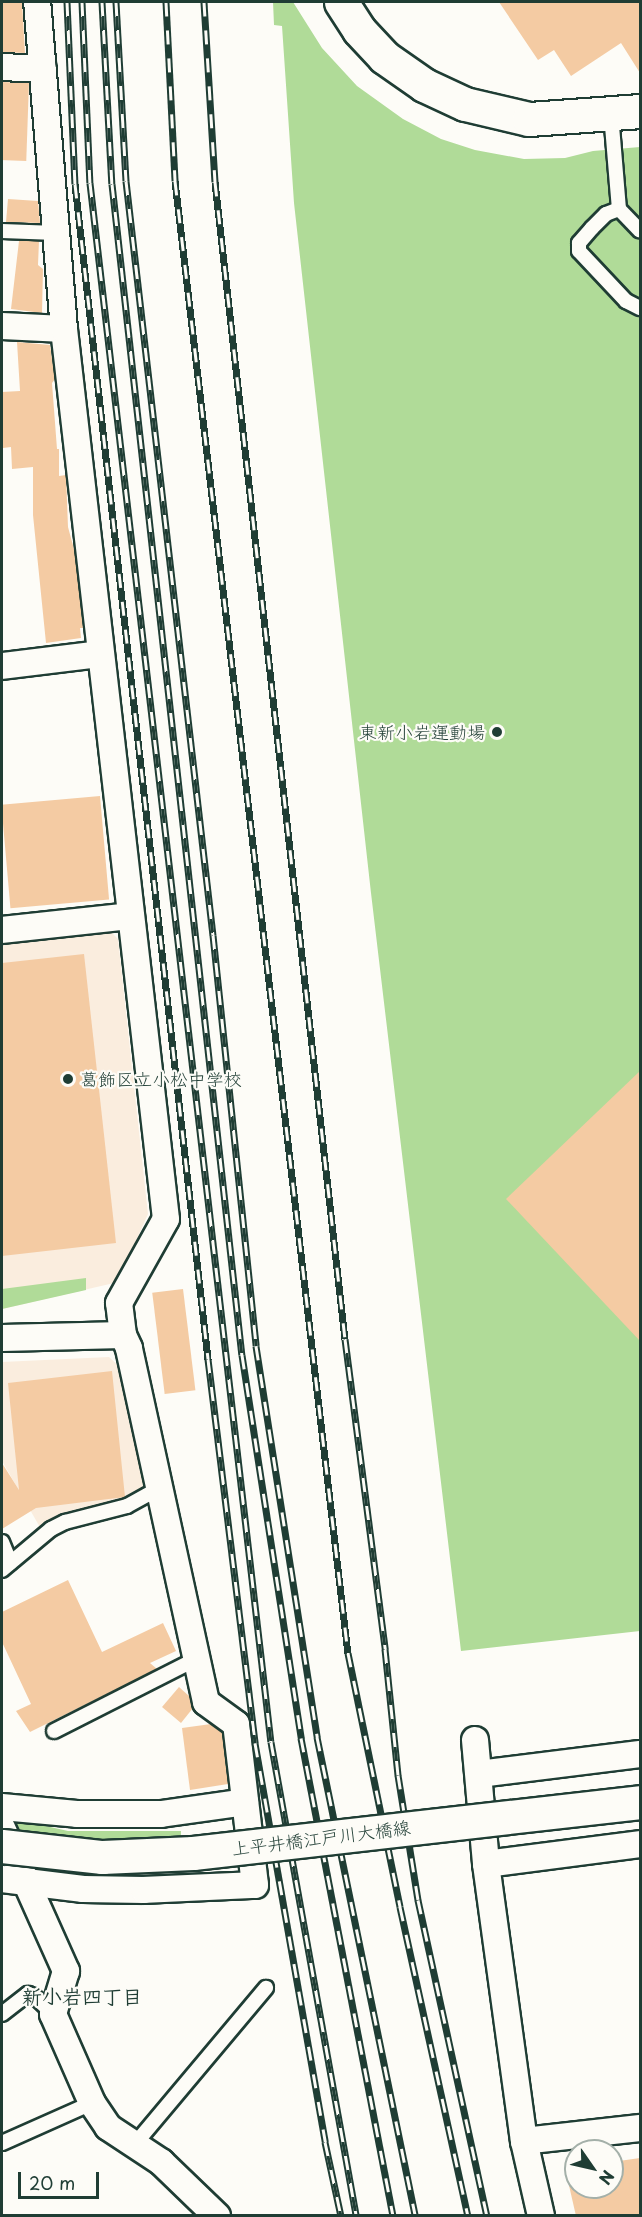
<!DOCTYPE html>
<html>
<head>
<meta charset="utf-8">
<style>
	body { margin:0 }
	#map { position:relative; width:642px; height:2217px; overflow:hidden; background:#fdfcf7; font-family:"Playpen Sans","Klee One",sans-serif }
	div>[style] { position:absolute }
	.built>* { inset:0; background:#faedde }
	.green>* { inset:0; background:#b0db98 }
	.building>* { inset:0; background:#f4cba3; transform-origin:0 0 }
	.roads { filter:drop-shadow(2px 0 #1f3d34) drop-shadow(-2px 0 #1f3d34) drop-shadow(0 2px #1f3d34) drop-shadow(0 -2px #1f3d34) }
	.lane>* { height:14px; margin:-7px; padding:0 7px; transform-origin:7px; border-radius:7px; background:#fdfcf7 }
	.street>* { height:26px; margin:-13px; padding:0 13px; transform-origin:13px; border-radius:13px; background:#fdfcf7 }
	.secondary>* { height:33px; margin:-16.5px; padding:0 16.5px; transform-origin:16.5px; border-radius:16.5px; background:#fdfcf7 }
	.rail>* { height:7px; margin-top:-3.5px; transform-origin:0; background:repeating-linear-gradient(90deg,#fdfcf7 0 14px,#1f3d34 0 28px); box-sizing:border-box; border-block:2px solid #1f3d34 }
	.bridges { filter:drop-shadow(2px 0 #1f3d34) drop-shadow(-2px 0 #1f3d34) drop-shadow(0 2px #1f3d34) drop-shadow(0 -2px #1f3d34) }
	.secondary-bridge>* { height:33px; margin:-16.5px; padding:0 16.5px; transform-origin:16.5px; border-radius:16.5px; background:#fdfcf7 }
	.dots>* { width:16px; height:16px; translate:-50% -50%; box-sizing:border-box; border:3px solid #fdfcf7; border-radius:50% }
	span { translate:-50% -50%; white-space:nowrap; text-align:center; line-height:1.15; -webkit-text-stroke:4.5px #fdfcf7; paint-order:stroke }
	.poi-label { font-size:18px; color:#1f3d34 }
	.right { translate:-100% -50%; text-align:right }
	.left { translate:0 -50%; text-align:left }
	.street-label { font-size:18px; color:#1f3d34 }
	.neighbourhood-label { font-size:20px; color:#1f3d34; font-weight:700 }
	.frame { position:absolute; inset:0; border:3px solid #1f3d34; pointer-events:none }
	.north { position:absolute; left:564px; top:2139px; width:60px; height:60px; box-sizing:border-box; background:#fdfcf7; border:2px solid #a4b0a9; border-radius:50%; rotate:124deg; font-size:16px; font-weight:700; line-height:24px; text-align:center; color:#1f3d34 }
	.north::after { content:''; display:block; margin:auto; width:21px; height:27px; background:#1f3d34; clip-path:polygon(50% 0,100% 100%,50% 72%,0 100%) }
	.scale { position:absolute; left:18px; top:2172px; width:81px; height:27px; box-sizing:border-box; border:3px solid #1f3d34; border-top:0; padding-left:8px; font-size:18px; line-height:21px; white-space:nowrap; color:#1f3d34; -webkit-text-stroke:4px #fdfcf7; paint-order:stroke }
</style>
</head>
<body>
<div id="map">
	<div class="built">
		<div style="clip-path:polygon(111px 932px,118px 939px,148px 1214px,119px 1279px,114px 1283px,2px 1309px,2px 944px)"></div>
		<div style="clip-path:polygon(109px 1357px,122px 1369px,149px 1490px,127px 1502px,56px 1517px,41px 1529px,2px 1461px,2px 1362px)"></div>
	</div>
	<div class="green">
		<div style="clip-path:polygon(273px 2px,293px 2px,322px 48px,357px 86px,403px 119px,441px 139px,475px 150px,524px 159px,565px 158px,593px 151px,640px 147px,640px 1631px,461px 1651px,371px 893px,294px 203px,282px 26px,274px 25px)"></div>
		<div style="clip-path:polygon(86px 1278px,86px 1290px,2px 1309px,2px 1289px)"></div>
		<div style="clip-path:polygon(2px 1816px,68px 1831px,181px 1831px,180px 1873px,25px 1873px)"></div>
	</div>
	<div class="building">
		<div style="clip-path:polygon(2px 2px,22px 2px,25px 53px,2px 52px)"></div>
		<div style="clip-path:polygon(499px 2px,640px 2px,640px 73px,621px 43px,571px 76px,554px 50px,538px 60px)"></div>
		<div style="left:2px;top:82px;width:27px;height:78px;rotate:2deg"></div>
		<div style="clip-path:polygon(8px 199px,38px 201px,40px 223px,6px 222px)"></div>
		<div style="clip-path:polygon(19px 241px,39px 241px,38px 265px,43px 269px,42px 313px,11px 309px)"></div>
		<div style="clip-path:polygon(17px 342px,50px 345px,55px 379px,52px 383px,57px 449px,59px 449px,59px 476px,66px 475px,68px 527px,75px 553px,83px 628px,80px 628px,81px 638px,46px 643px,33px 515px,33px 467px,12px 469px,11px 447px,3px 448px,2px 392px,20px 391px)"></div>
		<div style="left:100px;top:796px;width:104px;height:99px;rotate:85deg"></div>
		<div style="clip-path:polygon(84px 954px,116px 1243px,2px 1256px,2px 963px)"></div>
		<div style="clip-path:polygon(640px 1071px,640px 1341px,506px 1199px)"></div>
		<div style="left:183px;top:1289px;width:102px;height:31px;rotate:83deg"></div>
		<div style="clip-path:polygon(112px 1371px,125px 1497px,36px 1508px,2px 1529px,2px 1463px,19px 1490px,8px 1383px)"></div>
		<div style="clip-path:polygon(68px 1580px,102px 1652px,163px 1623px,176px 1651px,150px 1663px,157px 1669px,30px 1732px,16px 1711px,31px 1704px,2px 1642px,2px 1612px)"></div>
		<div style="clip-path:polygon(179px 1687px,189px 1696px,193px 1708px,181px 1723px,162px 1707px)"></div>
		<div style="clip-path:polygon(211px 1724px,222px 1732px,228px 1784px,190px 1790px,182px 1728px)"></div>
		<div style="clip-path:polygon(640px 2158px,640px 2216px,576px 2216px,565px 2168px,576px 2167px,576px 2187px,612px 2187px,612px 2162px)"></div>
	</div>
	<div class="roads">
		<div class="lane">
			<div style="left:611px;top:114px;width:95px;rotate:85.2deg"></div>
			<div style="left:619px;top:209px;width:30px;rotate:46deg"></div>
			<div style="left:619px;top:209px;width:14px;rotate:159deg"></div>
			<div style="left:606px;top:214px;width:20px;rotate:135deg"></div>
			<div style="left:592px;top:228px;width:20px;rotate:131deg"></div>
			<div style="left:579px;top:243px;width:8px;rotate:90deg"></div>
			<div style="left:579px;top:251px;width:69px;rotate:46.8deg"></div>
			<div style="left:626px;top:301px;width:16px;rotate:27deg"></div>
			<div style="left:2px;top:231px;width:54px;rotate:2.1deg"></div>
			<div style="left:2px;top:1542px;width:22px;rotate:68deg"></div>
			<div style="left:2px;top:1570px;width:64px;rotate:-39.9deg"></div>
			<div style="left:51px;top:1529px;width:16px;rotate:-27deg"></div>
			<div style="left:65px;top:1522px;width:64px;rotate:-14.5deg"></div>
			<div style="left:127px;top:1506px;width:38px;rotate:-29deg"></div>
			<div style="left:54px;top:1731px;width:159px;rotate:-26.9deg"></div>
			<div style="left:2px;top:2014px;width:33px;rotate:-38deg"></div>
			<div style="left:28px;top:1994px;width:6px;rotate:18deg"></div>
			<div style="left:34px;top:1996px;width:26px;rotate:43deg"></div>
			<div style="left:2px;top:2143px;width:98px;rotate:-24deg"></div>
			<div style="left:135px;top:2144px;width:204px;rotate:-50deg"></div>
		</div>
		<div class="street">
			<div style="left:2px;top:67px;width:41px;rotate:2.8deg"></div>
			<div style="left:2px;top:326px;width:62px;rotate:2.8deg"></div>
			<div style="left:2px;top:666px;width:99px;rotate:-7deg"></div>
			<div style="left:2px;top:930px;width:129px;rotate:-6.2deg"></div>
			<div style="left:2px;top:1338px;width:121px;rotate:-1.4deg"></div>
			<div style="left:123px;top:1335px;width:32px;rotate:-97deg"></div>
			<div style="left:119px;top:1303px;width:96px;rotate:-60.8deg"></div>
			<div style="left:166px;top:1219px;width:896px;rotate:-96.54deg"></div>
			<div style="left:64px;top:329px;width:328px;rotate:-94.7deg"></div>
			<div style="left:475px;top:1740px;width:124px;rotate:84.9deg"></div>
			<div style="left:486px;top:1864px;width:280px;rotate:82.2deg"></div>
			<div style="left:524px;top:2141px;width:77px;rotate:77.2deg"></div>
			<div style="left:479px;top:1774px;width:162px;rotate:-7.1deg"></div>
			<div style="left:2px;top:1807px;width:75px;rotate:5.3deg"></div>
			<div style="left:77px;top:1814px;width:84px"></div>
			<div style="left:161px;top:1814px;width:85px;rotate:-8.1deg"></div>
			<div style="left:2px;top:1828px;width:157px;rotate:65.9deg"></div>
			<div style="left:66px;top:1971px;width:45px;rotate:106.8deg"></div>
			<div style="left:53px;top:2014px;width:97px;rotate:66.3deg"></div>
			<div style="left:92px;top:2103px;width:29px;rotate:56deg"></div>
			<div style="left:108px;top:2127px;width:64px;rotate:33.4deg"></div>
			<div style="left:161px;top:2162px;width:78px;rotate:44deg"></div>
			<div style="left:486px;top:1864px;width:155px;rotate:-7.4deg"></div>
			<div style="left:2px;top:1879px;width:82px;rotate:7deg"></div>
			<div style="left:83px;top:1889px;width:61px;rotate:0.9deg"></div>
			<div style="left:144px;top:1890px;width:111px;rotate:-2.6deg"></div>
			<div style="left:255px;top:1885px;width:162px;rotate:-96.7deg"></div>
			<div style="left:236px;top:1724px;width:37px;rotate:-144deg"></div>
			<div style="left:206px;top:1702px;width:362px;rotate:-102.3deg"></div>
			<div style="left:129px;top:1348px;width:14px;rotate:-115deg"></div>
			<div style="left:524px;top:2141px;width:117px;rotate:-6.4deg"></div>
		</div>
		<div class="secondary">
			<div style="left:341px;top:2px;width:33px;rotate:57deg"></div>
			<div style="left:359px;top:30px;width:37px;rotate:47deg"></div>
			<div style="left:384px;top:57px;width:49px;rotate:35deg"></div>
			<div style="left:424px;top:85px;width:45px;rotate:24.9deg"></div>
			<div style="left:465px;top:104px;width:66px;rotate:13.2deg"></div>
			<div style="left:529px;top:119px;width:111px;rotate:-4.1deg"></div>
		</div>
	</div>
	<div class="rail">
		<div style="left:67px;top:2px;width:182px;rotate:87.5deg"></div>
		<div style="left:75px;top:184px;width:1183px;rotate:83.54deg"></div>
		<div style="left:208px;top:1359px;width:387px;rotate:83deg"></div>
		<div style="left:255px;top:1743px;width:405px;rotate:80deg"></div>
		<div style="left:325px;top:2142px;width:76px;rotate:77.8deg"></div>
		<div style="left:82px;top:2px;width:181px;rotate:87.5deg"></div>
		<div style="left:90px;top:183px;width:1569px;rotate:83.38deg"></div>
		<div style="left:271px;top:1742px;width:482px;rotate:79.8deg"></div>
		<div style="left:102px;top:2px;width:182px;rotate:86.9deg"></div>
		<div style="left:112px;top:184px;width:1178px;rotate:83.67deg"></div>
		<div style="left:242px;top:1355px;width:388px;rotate:81.2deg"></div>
		<div style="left:301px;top:1738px;width:487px;rotate:79.1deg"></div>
		<div style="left:116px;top:2px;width:179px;rotate:86.8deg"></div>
		<div style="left:126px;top:181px;width:759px;rotate:83.42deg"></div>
		<div style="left:213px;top:935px;width:413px;rotate:84deg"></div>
		<div style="left:256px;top:1346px;width:396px;rotate:81.1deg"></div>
		<div style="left:317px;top:1737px;width:489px;rotate:78.4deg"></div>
		<div style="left:166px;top:2px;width:179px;rotate:87.1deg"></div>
		<div style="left:175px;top:181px;width:1482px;rotate:83.3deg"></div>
		<div style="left:348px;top:1653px;width:259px;rotate:78.4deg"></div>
		<div style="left:400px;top:1907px;width:316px;rotate:77.6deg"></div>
		<div style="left:204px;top:2px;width:180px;rotate:86.5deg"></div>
		<div style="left:215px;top:182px;width:1164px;rotate:83.59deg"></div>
		<div style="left:345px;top:1339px;width:313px;rotate:82.6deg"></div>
		<div style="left:385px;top:1649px;width:127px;rotate:84.1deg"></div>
		<div style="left:398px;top:1775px;width:127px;rotate:80.9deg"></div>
		<div style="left:418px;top:1900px;width:323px;rotate:77.7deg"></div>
	</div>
	<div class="bridges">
		<div class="secondary-bridge">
			<div style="left:2px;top:1846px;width:101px;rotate:6.3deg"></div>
			<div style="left:102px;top:1857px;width:91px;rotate:-2.5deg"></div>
			<div style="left:193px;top:1853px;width:450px;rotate:-6.5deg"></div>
		</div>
	</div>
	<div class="dots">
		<div style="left:497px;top:732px;background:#1f3d34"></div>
		<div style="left:68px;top:1079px;background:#1f3d34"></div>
	</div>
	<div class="poi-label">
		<span class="right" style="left:485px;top:732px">東新小岩運動場</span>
		<span class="left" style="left:80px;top:1079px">葛飾区立小松中学校</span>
	</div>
	<div class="street-label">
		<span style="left:321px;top:1838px;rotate:-7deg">上平井橋江戸川大橋線</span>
	</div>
	<div class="neighbourhood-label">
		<span style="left:82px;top:1996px">新小岩四丁目</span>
	</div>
	<div class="frame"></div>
	<div class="north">N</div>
	<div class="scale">20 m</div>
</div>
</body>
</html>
